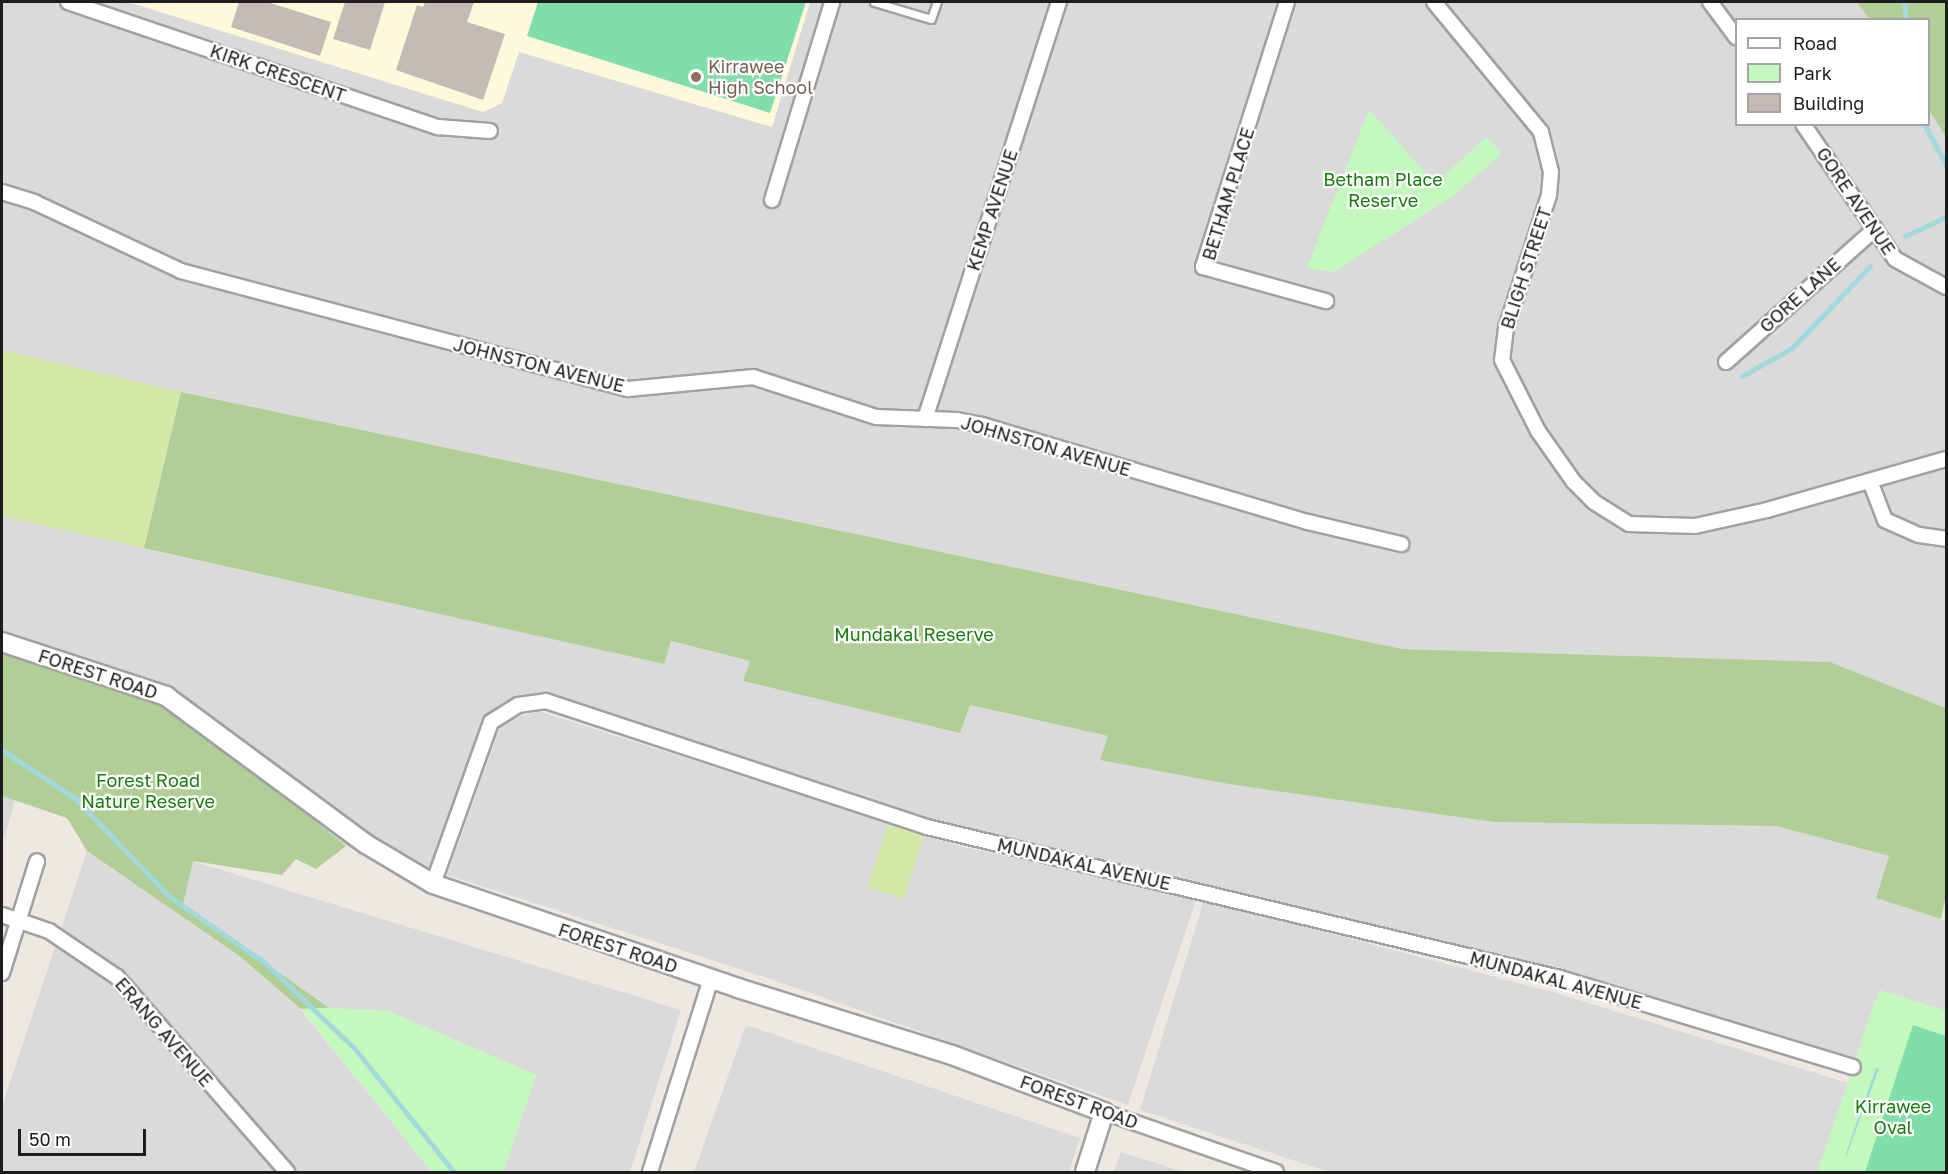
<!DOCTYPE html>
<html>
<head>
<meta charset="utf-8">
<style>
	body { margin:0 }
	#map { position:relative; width:1948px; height:1174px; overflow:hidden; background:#eee8e2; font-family:"Golos Text",sans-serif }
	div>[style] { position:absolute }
	.residential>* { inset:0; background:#dbdada }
	.education>* { inset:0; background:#fff8db }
	.grass>* { inset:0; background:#d4e9a8; transform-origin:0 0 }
	.forest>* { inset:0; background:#b1ce97 }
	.park>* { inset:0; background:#c4f9be }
	.pitch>* { inset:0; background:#7fdea9 }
	.water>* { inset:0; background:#a2dadc }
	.stream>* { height:5px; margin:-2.5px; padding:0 2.5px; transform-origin:2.5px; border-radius:2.5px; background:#a2dadc }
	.building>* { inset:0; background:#c6bab6 }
	.roads { filter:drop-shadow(2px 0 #a1a1a1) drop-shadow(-2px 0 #a1a1a1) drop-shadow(0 2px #a1a1a1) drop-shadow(0 -2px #a1a1a1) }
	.service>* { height:7px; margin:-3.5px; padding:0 3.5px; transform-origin:3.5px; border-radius:3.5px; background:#fff }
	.minor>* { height:14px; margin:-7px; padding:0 7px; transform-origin:7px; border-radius:7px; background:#fff }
	.tertiary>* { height:18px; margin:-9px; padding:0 9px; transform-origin:9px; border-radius:9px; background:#fff }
	.dots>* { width:16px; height:16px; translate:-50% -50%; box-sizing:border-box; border:3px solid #fff; border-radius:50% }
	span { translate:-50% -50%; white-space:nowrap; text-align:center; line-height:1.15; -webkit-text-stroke:4.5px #fff; paint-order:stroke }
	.education-label { font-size:18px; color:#785e54 }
	.left { translate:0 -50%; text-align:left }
	.street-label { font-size:18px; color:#1d1d1d }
	.park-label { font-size:18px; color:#167b0b }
	.frame { position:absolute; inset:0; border:3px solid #1d1d1d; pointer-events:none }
	.legend { position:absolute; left:1735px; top:18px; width:195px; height:108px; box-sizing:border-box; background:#fff; border:2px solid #a5a5a5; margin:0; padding:8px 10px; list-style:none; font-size:18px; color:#1d1d1d }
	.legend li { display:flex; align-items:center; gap:12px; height:30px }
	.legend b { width:30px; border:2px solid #a5a5a5 }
	.scale { position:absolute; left:18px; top:1129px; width:128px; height:27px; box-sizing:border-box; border:3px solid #1d1d1d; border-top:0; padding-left:8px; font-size:18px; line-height:21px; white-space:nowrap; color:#1d1d1d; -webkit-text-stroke:4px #fff; paint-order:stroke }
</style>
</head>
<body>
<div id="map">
	<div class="residential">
		<div style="clip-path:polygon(2px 2px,1857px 2px,1869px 19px,1736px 20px,1736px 124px,1928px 124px,1929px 110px,1946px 137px,1946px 708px,1830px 662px,1402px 649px,181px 392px,2px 350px)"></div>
		<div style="clip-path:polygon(2px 516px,664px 664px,671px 641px,750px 661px,744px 681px,959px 732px,970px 705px,1109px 736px,1101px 760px,1494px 822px,1776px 826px,1889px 856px,1876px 898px,1946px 921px,1946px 1011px,1879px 990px,1853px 1067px,1560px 978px,927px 827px,546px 701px,491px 722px,433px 884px,346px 846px,165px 700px,2px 647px)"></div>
		<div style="clip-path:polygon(538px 711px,959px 846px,1197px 897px,1128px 1105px,771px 979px,447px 875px,502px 722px)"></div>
		<div style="clip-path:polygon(2px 796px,15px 800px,2px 847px)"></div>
		<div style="clip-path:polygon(87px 851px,238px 955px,300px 1009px,432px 1172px,2px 1172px,2px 1107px)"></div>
		<div style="clip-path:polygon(192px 861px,681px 1010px,630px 1172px,503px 1172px,536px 1075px,388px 1011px,329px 1008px,183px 904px)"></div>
		<div style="clip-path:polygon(1204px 900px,1556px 993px,1848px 1083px,1818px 1172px,1329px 1172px,1140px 1110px)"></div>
		<div style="clip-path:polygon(746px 1025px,1080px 1138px,1069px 1172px,694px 1172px)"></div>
		<div style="clip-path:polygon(1121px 1152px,1184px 1172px,1114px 1172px)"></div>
	</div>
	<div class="education">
		<div style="clip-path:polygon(128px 2px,810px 2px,772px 127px,519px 52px,502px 103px,483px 112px)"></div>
	</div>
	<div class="grass">
		<div style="clip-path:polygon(2px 350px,181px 392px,144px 548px,2px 516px)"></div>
		<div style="left:891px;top:815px;width:38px;height:76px;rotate:18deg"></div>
	</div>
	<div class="forest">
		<div style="clip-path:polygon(1857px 2px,1946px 2px,1946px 137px,1929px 110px,1928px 20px,1869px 19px)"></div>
		<div style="clip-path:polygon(181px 392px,1402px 649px,1830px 662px,1946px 708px,1946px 896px,1941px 919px,1876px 898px,1889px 856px,1776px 826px,1494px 822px,1229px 784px,1100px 760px,1108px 736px,970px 705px,960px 733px,743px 681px,750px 661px,671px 641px,664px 664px,144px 548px)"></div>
		<div style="clip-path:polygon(2px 647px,165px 700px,346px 846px,316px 869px,296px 859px,282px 875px,193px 861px,183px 904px,329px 1008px,301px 1009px,238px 955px,87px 851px,67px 818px,2px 796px)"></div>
	</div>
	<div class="park">
		<div style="clip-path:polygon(1369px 110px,1435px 183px,1487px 137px,1502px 154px,1453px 196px,1334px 272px,1307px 268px)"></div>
		<div style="clip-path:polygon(1879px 990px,1946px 1011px,1946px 1172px,1818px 1172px)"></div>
		<div style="clip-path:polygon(329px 1008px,388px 1011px,536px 1075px,503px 1172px,432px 1172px,301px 1009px)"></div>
	</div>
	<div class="pitch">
		<div style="clip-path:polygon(538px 2px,806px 2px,770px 113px,527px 36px)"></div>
		<div style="clip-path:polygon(1913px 1025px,1946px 1036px,1946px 1172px,1865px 1172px)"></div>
	</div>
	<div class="water">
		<div style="clip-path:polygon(1876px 1068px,1879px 1069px,1846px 1157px,1845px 1156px)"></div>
	</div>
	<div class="stream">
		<div style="left:1904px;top:2px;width:18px;rotate:84deg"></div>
		<div style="left:1924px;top:124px;width:47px;rotate:61.8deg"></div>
		<div style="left:1905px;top:236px;width:45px;rotate:-24.9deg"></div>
		<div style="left:1742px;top:376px;width:57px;rotate:-29.2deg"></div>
		<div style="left:1792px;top:348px;width:113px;rotate:-46.4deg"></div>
		<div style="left:2px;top:750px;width:89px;rotate:33.5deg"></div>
		<div style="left:76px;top:799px;width:136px;rotate:46.2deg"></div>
		<div style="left:170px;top:897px;width:114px;rotate:34.7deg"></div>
		<div style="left:264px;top:962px;width:126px;rotate:43.7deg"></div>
		<div style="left:355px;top:1049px;width:158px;rotate:51.2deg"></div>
	</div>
	<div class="building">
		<div style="clip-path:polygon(239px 2px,267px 2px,331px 22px,320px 56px,231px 27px)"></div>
		<div style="clip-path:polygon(345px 2px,385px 2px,370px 50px,333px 39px)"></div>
		<div style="clip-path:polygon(425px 2px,474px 2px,467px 22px,505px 34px,483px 100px,396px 70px,417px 5px,423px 7px)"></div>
	</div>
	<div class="roads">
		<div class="service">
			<div style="left:874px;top:2px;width:59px;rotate:16.6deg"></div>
			<div style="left:931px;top:19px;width:18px;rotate:-71deg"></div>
		</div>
		<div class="minor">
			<div style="left:68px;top:2px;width:391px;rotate:18.7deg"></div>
			<div style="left:438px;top:127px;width:52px;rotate:4.4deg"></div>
			<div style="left:1287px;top:2px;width:278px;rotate:107.6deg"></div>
			<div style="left:1203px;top:267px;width:128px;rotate:15.5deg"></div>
			<div style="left:1434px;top:2px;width:168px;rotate:50.5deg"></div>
			<div style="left:1541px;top:132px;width:41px;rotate:76deg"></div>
			<div style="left:1551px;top:172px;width:23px;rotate:95deg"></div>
			<div style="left:1549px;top:195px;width:140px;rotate:107.9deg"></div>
			<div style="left:1506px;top:328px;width:32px;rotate:97deg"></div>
			<div style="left:1502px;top:360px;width:80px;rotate:63.1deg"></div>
			<div style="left:1538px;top:431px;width:62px;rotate:54.8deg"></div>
			<div style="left:1574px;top:482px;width:28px;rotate:45deg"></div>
			<div style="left:1594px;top:502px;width:41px;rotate:32.2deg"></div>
			<div style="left:1629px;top:524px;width:66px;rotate:1.7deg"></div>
			<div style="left:1695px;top:526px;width:74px;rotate:-12.5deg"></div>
			<div style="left:1767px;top:510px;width:186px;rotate:-15.9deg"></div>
			<div style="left:1710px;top:2px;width:44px;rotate:53.4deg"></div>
			<div style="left:1803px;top:124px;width:163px;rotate:55.7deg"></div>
			<div style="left:1895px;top:259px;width:58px;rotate:28.8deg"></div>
			<div style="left:2px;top:192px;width:34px;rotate:17deg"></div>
			<div style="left:34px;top:202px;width:162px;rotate:25.1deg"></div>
			<div style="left:181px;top:271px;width:462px;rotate:14.8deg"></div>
			<div style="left:628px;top:389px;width:126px;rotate:-5.5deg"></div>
			<div style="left:753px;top:377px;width:129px;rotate:18deg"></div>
			<div style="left:876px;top:417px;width:81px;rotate:2.1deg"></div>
			<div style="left:957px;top:420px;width:25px;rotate:11deg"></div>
			<div style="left:982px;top:425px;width:340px;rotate:16.6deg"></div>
			<div style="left:1308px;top:522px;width:96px;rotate:13.3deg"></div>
			<div style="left:772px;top:200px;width:207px;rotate:-73.1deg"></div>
			<div style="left:1726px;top:362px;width:200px;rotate:-41.8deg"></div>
			<div style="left:925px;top:419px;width:438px;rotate:-72.2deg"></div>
			<div style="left:1870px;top:481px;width:42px;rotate:69deg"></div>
			<div style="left:1885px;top:520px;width:37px;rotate:24deg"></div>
			<div style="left:1919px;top:535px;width:27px;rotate:8deg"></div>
			<div style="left:433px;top:884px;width:172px;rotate:-70.3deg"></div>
			<div style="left:491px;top:722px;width:32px;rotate:-32deg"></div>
			<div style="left:518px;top:705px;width:28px;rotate:-8deg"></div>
			<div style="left:546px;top:701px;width:401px;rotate:18.3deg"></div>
			<div style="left:927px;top:827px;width:651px;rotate:13.42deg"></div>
			<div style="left:1560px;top:978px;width:306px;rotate:16.9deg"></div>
			<div style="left:2px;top:915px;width:50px;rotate:18.8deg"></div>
			<div style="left:49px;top:931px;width:82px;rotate:34.1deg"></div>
			<div style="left:117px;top:977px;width:259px;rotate:48.9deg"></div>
			<div style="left:2px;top:973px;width:117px;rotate:-72.6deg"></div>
			<div style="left:1104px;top:1112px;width:182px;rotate:19.2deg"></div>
			<div style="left:650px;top:1172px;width:202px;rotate:-72.5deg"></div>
		</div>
		<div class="tertiary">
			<div style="left:2px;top:642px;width:173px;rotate:18.2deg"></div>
			<div style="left:166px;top:696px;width:249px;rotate:36.5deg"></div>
			<div style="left:366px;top:844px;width:78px;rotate:30.8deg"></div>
			<div style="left:433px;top:884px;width:322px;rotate:18.8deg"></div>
			<div style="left:738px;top:988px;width:224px;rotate:17.4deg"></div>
			<div style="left:952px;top:1055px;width:162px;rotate:20.6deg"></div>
			<div style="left:1104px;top:1112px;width:63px;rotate:107.6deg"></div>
		</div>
	</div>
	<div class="dots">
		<div style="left:696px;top:77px;background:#8d6e63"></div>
	</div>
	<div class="education-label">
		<span class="left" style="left:708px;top:77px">Kirrawee<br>High School</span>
	</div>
	<div class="street-label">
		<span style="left:278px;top:73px;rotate:19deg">KIRK CRESCENT</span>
		<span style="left:1228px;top:194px;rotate:-73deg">BETHAM PLACE</span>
		<span style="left:1856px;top:201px;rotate:56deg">GORE AVENUE</span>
		<span style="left:992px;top:210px;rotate:-72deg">KEMP AVENUE</span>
		<span style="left:1526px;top:268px;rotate:-72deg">BLIGH STREET</span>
		<span style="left:1800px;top:295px;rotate:-42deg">GORE LANE</span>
		<span style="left:539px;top:365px;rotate:14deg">JOHNSTON AVENUE</span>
		<span style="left:1046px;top:446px;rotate:16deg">JOHNSTON AVENUE</span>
		<span style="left:98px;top:674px;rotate:18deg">FOREST ROAD</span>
		<span style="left:1084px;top:864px;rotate:13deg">MUNDAKAL AVENUE</span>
		<span style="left:618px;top:948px;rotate:18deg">FOREST ROAD</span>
		<span style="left:1556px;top:980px;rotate:15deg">MUNDAKAL AVENUE</span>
		<span style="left:164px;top:1032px;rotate:49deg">ERANG AVENUE</span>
		<span style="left:1079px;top:1102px;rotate:20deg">FOREST ROAD</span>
	</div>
	<div class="park-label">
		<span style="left:1383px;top:190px">Betham Place<br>Reserve</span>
		<span style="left:914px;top:634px">Mundakal Reserve</span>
		<span style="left:148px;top:791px">Forest Road<br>Nature Reserve</span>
		<span style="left:1893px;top:1117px">Kirrawee<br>Oval</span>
	</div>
	<div class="frame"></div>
	<ul class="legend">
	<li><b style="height:8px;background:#fff"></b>Road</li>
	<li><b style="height:16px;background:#c4f9be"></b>Park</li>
	<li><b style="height:16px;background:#c6bab6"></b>Building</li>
	</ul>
	<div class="scale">50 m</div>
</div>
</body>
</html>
